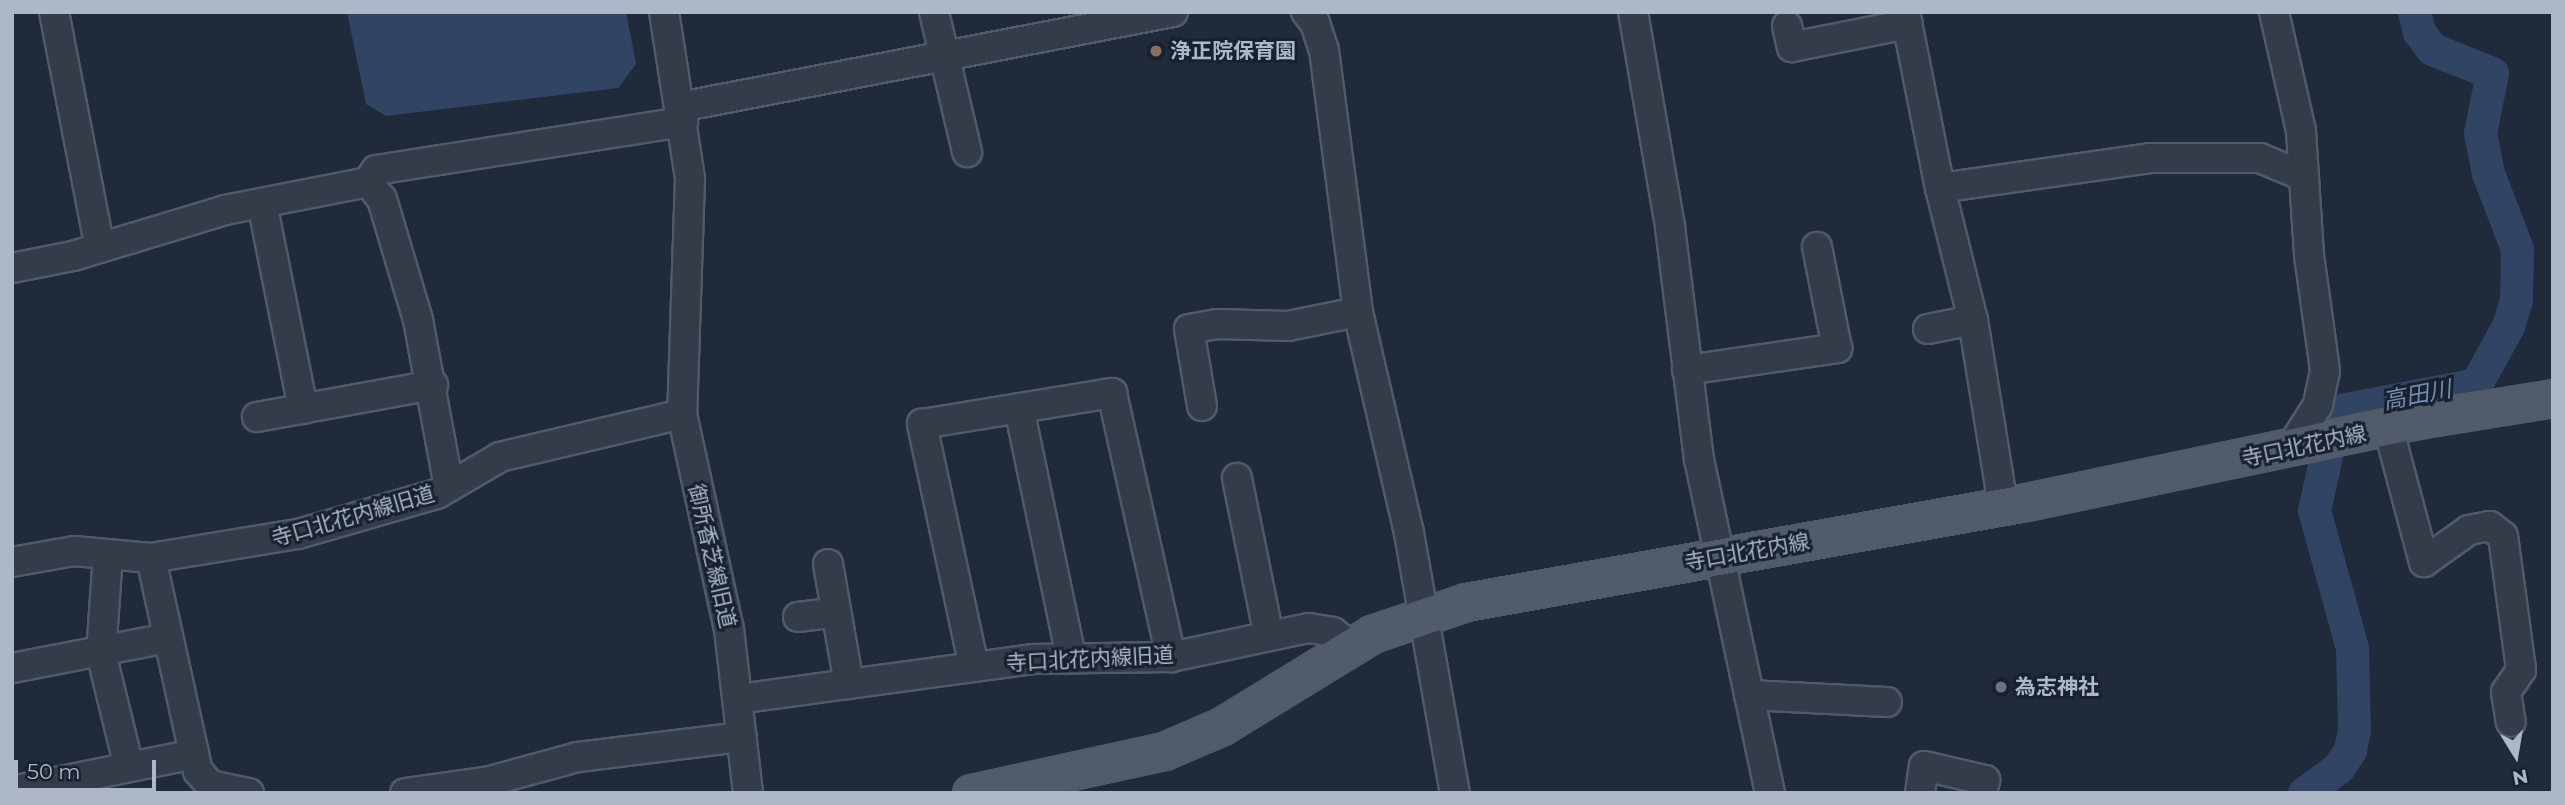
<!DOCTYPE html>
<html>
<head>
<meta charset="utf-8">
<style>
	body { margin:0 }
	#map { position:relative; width:2565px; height:805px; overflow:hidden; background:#202a3a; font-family:Montserrat,"Noto Sans JP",sans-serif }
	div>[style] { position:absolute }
	.water>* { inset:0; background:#324463 }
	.river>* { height:33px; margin:-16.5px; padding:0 16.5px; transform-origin:16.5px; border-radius:16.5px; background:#324463 }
	.roads { filter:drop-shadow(2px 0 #515a68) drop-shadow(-2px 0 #515a68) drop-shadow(0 2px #515a68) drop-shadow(0 -2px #515a68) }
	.minor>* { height:28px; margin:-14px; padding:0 14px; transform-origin:14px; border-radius:14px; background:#343c4a }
	.major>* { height:35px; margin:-17.5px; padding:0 17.5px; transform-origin:17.5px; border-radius:17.5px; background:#525b6b }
	.dots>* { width:19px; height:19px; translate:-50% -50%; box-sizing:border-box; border:4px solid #19212f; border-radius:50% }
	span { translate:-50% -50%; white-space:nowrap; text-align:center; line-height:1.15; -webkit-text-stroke:6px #19212f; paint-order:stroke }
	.poi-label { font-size:21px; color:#aeb7c7; font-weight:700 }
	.left { translate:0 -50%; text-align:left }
	.street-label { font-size:21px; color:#aeb7c7 }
	.water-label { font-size:23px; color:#748bb1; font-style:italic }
	.frame { position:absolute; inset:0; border:14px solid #aeb7c7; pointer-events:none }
	.north { position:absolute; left:2481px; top:721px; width:70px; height:70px; -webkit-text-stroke:5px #19212f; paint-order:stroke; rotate:169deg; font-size:19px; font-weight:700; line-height:28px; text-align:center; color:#aeb7c7 }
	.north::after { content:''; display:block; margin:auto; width:24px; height:32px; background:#aeb7c7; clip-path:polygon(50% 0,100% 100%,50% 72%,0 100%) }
	.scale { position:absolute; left:14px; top:760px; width:142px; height:32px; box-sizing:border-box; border:4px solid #aeb7c7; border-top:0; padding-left:9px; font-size:21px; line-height:24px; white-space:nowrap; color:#aeb7c7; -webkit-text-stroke:5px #19212f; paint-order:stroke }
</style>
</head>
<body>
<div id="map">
	<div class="water">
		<div style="clip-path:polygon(347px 12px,626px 12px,636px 64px,618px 88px,386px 116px,366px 104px)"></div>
	</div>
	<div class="river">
		<div style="left:2304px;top:793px;width:42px;rotate:-36.3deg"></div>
		<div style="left:2338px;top:768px;width:22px;rotate:-56deg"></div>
		<div style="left:2350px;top:750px;width:20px;rotate:-79deg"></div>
		<div style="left:2354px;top:730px;width:82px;rotate:-91.4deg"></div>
		<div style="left:2352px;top:648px;width:143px;rotate:-105.4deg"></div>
		<div style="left:2314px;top:510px;width:101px;rotate:-77.5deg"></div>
		<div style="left:2336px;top:411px;width:143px;rotate:-10.9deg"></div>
		<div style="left:2476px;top:384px;width:66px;rotate:-61.1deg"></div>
		<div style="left:2508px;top:326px;width:27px;rotate:-73deg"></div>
		<div style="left:2516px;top:300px;width:51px;rotate:-88.9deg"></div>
		<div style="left:2517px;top:249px;width:81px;rotate:-110.9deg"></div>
		<div style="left:2488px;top:173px;width:41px;rotate:-101.3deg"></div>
		<div style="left:2480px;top:133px;width:61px;rotate:-78.7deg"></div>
		<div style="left:2492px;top:73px;width:65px;rotate:-158.2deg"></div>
		<div style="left:2432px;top:49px;width:21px;rotate:-127deg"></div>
		<div style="left:2419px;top:32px;width:21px;rotate:-104deg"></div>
	</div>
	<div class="roads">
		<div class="minor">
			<div style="left:54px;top:12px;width:240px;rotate:79deg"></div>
			<div style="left:664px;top:12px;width:168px;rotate:81.1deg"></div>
			<div style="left:690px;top:178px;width:236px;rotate:91.9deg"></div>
			<div style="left:682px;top:414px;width:220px;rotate:77.7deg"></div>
			<div style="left:729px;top:629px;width:165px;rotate:83.4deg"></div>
			<div style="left:934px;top:12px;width:144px;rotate:76.7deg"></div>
			<div style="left:1306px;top:12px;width:14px;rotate:51deg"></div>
			<div style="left:1315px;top:23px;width:28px;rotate:72deg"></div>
			<div style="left:1324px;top:50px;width:264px;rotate:82.6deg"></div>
			<div style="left:1358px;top:312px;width:227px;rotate:77deg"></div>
			<div style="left:1409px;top:533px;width:264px;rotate:80deg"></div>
			<div style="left:1633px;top:12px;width:218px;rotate:80.2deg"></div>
			<div style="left:1670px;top:227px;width:234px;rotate:82.9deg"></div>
			<div style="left:1699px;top:459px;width:341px;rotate:78deg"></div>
			<div style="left:1905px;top:12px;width:179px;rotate:78.8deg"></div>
			<div style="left:1940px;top:188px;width:136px;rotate:76deg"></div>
			<div style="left:1973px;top:320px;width:187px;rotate:80.8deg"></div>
			<div style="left:2274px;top:12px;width:122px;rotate:77.2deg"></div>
			<div style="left:2301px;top:131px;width:124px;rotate:86.3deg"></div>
			<div style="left:2309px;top:255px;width:117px;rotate:82.1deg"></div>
			<div style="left:2325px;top:371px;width:35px;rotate:102deg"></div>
			<div style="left:2318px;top:405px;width:52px;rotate:122.5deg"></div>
			<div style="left:1787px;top:26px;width:22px;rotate:77deg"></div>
			<div style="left:1792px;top:47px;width:118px;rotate:-11.2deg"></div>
			<div style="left:680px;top:107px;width:502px;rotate:-10.91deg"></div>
			<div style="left:368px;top:182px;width:14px;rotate:-56deg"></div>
			<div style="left:376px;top:170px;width:311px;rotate:-8.9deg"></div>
			<div style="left:1940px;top:188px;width:212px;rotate:-8.1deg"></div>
			<div style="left:2150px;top:158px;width:110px"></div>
			<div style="left:2260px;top:158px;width:47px;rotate:22.7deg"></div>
			<div style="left:262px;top:203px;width:210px;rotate:78.7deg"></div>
			<div style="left:12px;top:268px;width:62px;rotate:-11.1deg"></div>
			<div style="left:73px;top:256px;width:159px;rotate:-16.8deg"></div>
			<div style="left:225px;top:210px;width:146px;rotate:-11.1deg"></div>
			<div style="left:368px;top:182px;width:22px;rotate:51deg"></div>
			<div style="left:382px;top:199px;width:126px;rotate:73.4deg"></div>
			<div style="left:418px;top:320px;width:170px;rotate:79.5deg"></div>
			<div style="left:1928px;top:329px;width:46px;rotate:-11.3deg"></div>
			<div style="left:1687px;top:370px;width:152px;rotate:-8.3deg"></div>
			<div style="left:1837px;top:348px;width:103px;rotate:-101.2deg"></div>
			<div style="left:1202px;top:406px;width:78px;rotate:-99.6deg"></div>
			<div style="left:1189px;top:329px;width:28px;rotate:-10deg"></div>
			<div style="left:1217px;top:324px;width:71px;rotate:1.6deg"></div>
			<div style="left:1288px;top:326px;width:71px;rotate:-11.3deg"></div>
			<div style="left:1019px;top:408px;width:254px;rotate:78.2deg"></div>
			<div style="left:257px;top:417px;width:179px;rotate:-10.3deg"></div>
			<div style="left:2388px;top:427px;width:140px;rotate:75.1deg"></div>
			<div style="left:2424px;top:562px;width:55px;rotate:-35.4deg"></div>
			<div style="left:2469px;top:530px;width:21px;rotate:-11deg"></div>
			<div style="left:2490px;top:526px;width:16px;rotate:38deg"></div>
			<div style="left:2503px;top:536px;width:135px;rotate:82.3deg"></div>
			<div style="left:2521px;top:670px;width:27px;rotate:124deg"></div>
			<div style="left:2506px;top:692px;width:30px;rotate:81deg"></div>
			<div style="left:1237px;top:478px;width:161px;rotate:78.6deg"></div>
			<div style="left:108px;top:554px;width:99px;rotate:94deg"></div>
			<div style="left:101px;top:653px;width:117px;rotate:76.2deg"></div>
			<div style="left:151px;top:558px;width:218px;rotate:77.6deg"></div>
			<div style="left:198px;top:771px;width:18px;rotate:49deg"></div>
			<div style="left:210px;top:785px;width:40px;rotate:12deg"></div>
			<div style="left:12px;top:562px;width:63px;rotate:-10.1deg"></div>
			<div style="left:74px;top:551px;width:77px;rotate:5.2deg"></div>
			<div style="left:151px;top:558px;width:149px;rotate:-9.3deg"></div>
			<div style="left:298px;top:534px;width:145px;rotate:-16.1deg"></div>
			<div style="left:437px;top:494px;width:73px;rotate:-30.4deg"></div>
			<div style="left:500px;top:457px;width:187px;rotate:-13.3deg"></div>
			<div style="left:828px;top:564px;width:122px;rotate:80.1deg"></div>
			<div style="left:798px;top:617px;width:38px;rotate:-7deg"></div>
			<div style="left:974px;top:667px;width:249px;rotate:-102.1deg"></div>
			<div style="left:922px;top:424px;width:193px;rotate:-9.3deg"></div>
			<div style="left:1112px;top:393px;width:271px;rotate:77.4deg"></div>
			<div style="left:12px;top:668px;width:159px;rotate:-10.9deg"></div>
			<div style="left:1749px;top:695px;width:138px;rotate:2.9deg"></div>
			<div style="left:738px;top:699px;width:297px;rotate:-7.7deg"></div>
			<div style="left:1032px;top:659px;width:139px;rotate:-0.8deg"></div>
			<div style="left:1171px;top:657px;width:141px;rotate:-11.9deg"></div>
			<div style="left:1309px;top:628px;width:24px;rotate:9deg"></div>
			<div style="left:1333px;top:632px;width:23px;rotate:38deg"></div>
			<div style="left:12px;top:791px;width:186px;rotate:-11.5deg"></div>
			<div style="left:405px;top:793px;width:86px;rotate:-8deg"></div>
			<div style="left:490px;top:781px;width:91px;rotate:-15.3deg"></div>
			<div style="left:578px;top:757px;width:165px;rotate:-7deg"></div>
			<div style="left:1920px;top:793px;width:27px;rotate:-82deg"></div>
			<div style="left:1924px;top:766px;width:63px;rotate:12.9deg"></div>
			<div style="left:1985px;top:780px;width:13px;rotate:103deg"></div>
		</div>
		<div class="major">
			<div style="left:971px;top:793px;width:198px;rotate:-12.3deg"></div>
			<div style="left:1164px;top:751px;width:63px;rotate:-23.3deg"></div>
			<div style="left:1222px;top:726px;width:176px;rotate:-31.5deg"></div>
			<div style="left:1372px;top:634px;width:99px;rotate:-18.8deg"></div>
			<div style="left:1466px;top:602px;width:569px;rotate:-10.12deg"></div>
			<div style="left:2026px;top:502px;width:407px;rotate:-11.8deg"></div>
			<div style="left:2424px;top:419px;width:131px;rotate:-9.2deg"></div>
		</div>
	</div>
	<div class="dots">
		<div style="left:1156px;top:51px;background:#8d6e63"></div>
		<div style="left:2001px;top:687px;background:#6b7280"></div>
	</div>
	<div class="poi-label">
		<span class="left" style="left:1170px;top:51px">浄正院保育園</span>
		<span class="left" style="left:2015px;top:687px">為志神社</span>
	</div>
	<div class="street-label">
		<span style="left:2304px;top:446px;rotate:-12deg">寺口北花内線</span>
		<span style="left:353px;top:516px;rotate:-16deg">寺口北花内線旧道</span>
		<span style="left:1747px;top:552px;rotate:-10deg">寺口北花内線</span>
		<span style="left:712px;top:556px;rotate:77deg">御所香芝線旧道</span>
		<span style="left:1090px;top:659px;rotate:-3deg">寺口北花内線旧道</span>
	</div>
	<div class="water-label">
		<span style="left:2417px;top:395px;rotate:-11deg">高田川</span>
	</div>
	<div class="frame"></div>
	<div class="north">N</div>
	<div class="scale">50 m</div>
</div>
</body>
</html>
